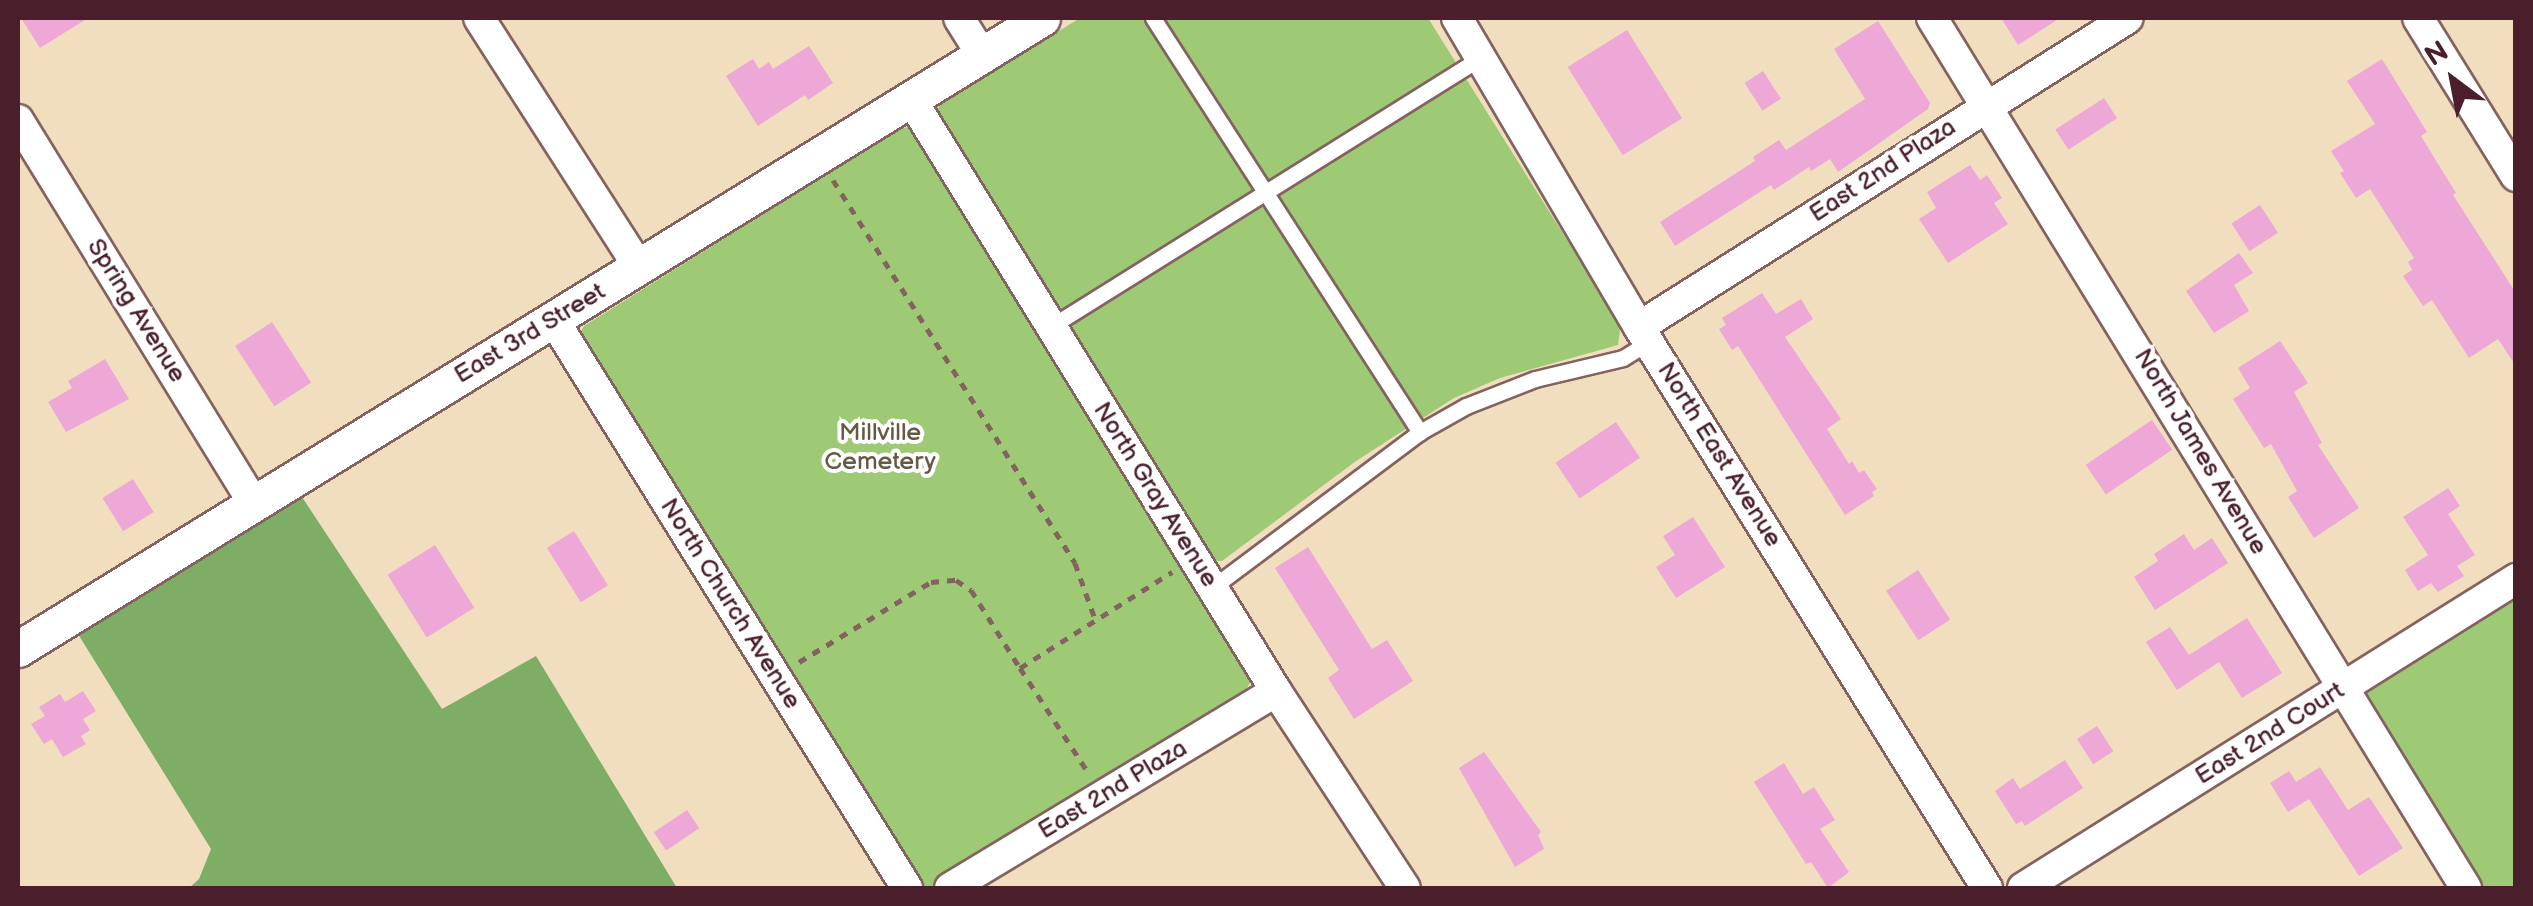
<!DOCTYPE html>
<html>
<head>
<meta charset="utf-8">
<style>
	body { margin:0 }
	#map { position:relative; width:2533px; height:906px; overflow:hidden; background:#f1debf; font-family:"Balsamiq Sans",sans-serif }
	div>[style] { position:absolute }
	.green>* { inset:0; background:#9ec975 }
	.forest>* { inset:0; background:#7ead66 }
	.building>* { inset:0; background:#eda8d8; transform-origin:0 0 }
	.path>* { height:5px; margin-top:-2.5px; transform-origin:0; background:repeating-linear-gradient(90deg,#84625f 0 8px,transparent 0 16px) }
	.roads { filter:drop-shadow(2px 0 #84625f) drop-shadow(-2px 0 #84625f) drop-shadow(0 2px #84625f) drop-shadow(0 -2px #84625f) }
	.service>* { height:15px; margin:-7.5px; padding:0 7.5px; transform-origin:7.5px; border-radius:7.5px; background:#fff }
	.minor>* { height:30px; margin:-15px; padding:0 15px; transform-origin:15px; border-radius:15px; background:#fff }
	.tertiary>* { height:35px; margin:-17.5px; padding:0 17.5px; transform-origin:17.5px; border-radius:17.5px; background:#fff }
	span { translate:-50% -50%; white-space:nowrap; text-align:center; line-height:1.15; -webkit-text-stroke:8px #fff; paint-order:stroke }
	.street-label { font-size:25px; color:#4a1f2b }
	.park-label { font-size:25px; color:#675a45 }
	.frame { position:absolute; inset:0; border:20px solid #4a1f2b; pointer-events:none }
	.north { position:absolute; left:2403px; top:30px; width:100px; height:100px; -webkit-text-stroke:8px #fff; paint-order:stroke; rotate:328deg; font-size:28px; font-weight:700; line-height:40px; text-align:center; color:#4a1f2b }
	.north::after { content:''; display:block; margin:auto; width:35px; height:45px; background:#4a1f2b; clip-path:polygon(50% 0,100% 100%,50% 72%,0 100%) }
</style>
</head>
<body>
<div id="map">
	<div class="green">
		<div style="clip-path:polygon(1080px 18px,1428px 18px,1614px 315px,1620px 329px,1618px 345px,1500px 378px,1454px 398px,1356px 461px,1222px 561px,1214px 561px,935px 113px,940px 105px)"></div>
		<div style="clip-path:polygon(910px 127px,1252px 679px,1244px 694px,930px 888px,921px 885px,579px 335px,584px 326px,901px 128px)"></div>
		<div style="clip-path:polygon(2515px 598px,2515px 888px,2483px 888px,2365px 693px)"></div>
	</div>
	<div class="forest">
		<div style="clip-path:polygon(300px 494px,442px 709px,536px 656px,677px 888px,189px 888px,199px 879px,211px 849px,78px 634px)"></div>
	</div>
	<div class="building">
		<div style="clip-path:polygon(21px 18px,88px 18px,40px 48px)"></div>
		<div style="clip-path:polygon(2001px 18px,2060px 18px,2018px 45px)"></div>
		<div style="clip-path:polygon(1878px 21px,1930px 103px,1928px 109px,1838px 172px,1830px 159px,1811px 171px,1809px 167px,1774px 190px,1771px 185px,1675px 246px,1660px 222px,1755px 161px,1753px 157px,1779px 140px,1786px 150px,1865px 99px,1834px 49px)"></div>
		<div style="left:1627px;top:30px;width:104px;height:70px;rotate:58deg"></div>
		<div style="clip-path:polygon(809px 46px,833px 83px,808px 100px,805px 95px,758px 126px,726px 76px,753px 59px,759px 69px,769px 62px,773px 69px)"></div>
		<div style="clip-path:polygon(2382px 59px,2427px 132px,2421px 136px,2456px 193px,2453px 195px,2516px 293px,2516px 366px,2498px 339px,2469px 358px,2432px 300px,2423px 306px,2403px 276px,2412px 270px,2408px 262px,2414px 258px,2370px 189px,2356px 198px,2340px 173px,2344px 171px,2331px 151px,2375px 124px,2347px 81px)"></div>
		<div style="left:1763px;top:71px;width:33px;height:22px;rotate:57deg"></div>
		<div style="left:2104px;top:98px;width:24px;height:58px;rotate:57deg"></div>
		<div style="clip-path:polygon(1970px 165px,1980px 180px,1987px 175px,2002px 198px,1994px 203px,2008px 224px,1948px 263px,1919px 219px,1936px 208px,1927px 192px)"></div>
		<div style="left:2260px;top:205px;width:33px;height:34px;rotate:57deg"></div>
		<div style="clip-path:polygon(2239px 253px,2253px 273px,2234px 285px,2249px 311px,2214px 333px,2186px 291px)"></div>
		<div style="clip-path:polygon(1762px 293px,1776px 314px,1801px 299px,1813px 319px,1785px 337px,1841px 419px,1827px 429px,1849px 464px,1852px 461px,1859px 473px,1864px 470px,1877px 489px,1872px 492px,1874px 496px,1845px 515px,1738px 346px,1732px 350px,1719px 329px,1726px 325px,1722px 318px)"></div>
		<div style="left:272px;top:322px;width:72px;height:44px;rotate:57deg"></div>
		<div style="clip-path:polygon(2280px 341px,2308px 383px,2294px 392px,2322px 443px,2318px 445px,2359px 508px,2314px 538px,2288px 497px,2297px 491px,2271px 444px,2264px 448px,2233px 399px,2250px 388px,2238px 368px)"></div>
		<div style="clip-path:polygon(105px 359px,129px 399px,66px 432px,48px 402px,72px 388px,68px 381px)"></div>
		<div style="left:2152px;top:420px;width:36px;height:80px;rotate:56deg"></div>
		<div style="left:1616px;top:422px;width:43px;height:73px;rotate:56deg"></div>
		<div style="left:133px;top:479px;width:39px;height:36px;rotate:58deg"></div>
		<div style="clip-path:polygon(2448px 488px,2460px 506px,2448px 514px,2475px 555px,2457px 566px,2464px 576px,2438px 592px,2431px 583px,2418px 591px,2405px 570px,2428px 555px,2403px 517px)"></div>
		<div style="clip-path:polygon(1693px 517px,1725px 567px,1676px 598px,1656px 567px,1675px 555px,1663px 536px)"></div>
		<div style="left:574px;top:531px;width:64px;height:32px;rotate:58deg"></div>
		<div style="clip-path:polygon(2184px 534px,2194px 550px,2212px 538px,2228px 563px,2155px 610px,2134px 577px,2158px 561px,2154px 554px)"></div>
		<div style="left:435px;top:545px;width:74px;height:56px;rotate:58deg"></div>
		<div style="clip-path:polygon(1308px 547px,1372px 649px,1387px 640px,1413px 681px,1354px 719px,1328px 678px,1339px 670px,1275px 568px)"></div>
		<div style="left:1918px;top:570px;width:59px;height:38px;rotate:57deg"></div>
		<div style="clip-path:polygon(2247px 618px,2282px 673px,2242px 698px,2219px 662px,2177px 690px,2146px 642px,2170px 627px,2189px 655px)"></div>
		<div style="clip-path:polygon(83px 691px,96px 711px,83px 719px,90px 730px,81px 736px,86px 744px,63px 757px,52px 739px,44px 744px,31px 724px,45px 716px,39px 707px,60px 694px,65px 702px)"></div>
		<div style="left:2097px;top:726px;width:30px;height:24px;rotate:57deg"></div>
		<div style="clip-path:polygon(1484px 752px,1541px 832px,1538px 835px,1544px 849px,1515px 867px,1459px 768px)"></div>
		<div style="clip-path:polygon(2065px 760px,2083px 788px,2025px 826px,2022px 821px,2016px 824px,1995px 791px,2013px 778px,2020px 789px)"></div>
		<div style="clip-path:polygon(1784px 763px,1803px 794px,1814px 787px,1835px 820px,1820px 829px,1849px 872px,1828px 888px,1811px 862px,1806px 864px,1754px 782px)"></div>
		<div style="clip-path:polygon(2320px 767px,2348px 810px,2369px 797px,2403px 848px,2359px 876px,2309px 799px,2288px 812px,2270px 783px,2289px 771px,2296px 782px)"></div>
		<div style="left:687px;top:810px;width:22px;height:40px;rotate:56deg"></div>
	</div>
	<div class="path">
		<div style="left:833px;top:180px;width:453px;rotate:57.7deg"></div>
		<div style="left:1075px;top:563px;width:59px;rotate:70.3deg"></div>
		<div style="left:799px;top:662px;width:154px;rotate:-31.2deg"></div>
		<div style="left:931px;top:582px;width:25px;rotate:-5deg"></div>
		<div style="left:956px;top:580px;width:18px;rotate:34deg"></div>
		<div style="left:971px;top:590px;width:92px;rotate:57.9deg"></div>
		<div style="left:1020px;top:668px;width:180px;rotate:-32.3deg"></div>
		<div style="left:1020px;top:668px;width:126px;rotate:56.9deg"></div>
	</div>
	<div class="roads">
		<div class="service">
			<div style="left:1153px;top:18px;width:493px;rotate:57.2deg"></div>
			<div style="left:1050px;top:327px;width:509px;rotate:-32.01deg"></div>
			<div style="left:1213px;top:587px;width:259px;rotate:-36.8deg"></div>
			<div style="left:1420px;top:432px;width:53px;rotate:-29.5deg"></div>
			<div style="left:1466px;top:406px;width:74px;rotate:-21.4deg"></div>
			<div style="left:1535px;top:379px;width:90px;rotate:-13.4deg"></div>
			<div style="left:1623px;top:358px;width:31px;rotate:-32deg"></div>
		</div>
		<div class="minor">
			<div style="left:479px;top:18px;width:296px;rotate:57.3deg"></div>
			<div style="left:959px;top:18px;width:44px;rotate:58.1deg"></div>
			<div style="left:1457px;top:18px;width:359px;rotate:59.5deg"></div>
			<div style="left:1639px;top:327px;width:660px;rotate:58.19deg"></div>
			<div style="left:1932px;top:18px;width:1021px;rotate:58.46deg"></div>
			<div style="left:2418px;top:18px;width:186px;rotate:58.2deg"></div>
			<div style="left:911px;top:99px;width:695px;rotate:58.34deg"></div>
			<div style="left:1276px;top:691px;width:235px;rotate:56.8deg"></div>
			<div style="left:18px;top:120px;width:450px;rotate:58.4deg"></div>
			<div style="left:553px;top:319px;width:670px;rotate:58.11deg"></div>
			<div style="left:1639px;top:327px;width:578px;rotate:-32.29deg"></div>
			<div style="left:950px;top:888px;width:381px;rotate:-31.1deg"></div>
			<div style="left:2023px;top:888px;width:582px;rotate:-32.08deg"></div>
		</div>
		<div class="tertiary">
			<div style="left:18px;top:649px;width:1203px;rotate:-31.64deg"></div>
		</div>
	</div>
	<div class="street-label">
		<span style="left:1883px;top:171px;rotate:-33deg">East 2nd Plaza</span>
		<span style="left:136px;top:311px;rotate:58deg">Spring Avenue</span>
		<span style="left:530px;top:334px;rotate:-31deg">East 3rd Street</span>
		<span style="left:2200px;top:452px;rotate:59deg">North James Avenue</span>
		<span style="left:1719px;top:455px;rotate:58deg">North East Avenue</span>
		<span style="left:1155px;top:495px;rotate:58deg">North Gray Avenue</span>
		<span style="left:730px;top:604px;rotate:58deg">North Church Avenue</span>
		<span style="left:2270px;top:734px;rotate:-32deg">East 2nd Court</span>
		<span style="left:1113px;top:790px;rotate:-31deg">East 2nd Plaza</span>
	</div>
	<div class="park-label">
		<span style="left:880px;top:448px">Millville<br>Cemetery</span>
	</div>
	<div class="frame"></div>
	<div class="north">N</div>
</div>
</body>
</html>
